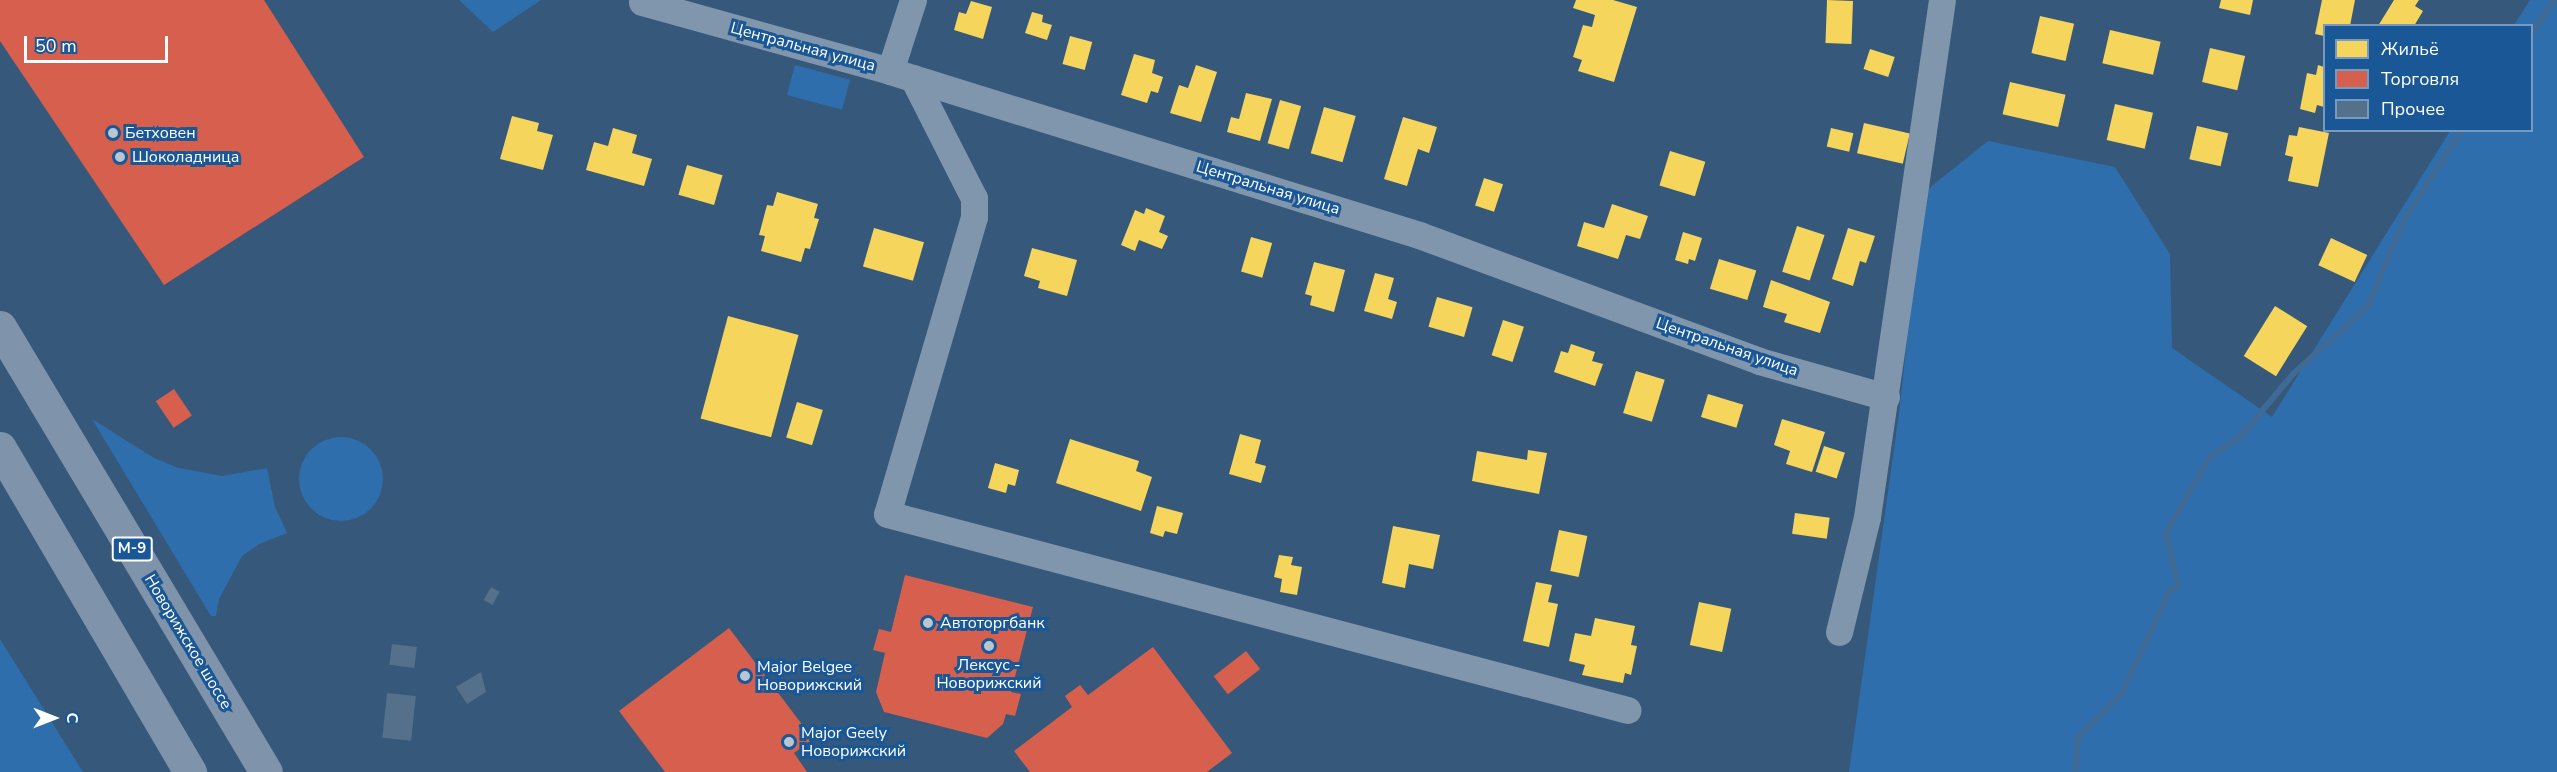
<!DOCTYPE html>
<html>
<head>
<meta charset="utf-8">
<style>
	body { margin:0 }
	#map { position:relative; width:2557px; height:772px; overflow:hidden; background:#36587a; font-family:"Nunito Sans",sans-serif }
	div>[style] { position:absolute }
	.green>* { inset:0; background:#2f6eac; transform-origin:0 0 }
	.round { border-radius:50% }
	.homes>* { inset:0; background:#f6d55c; transform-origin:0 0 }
	.shops>* { inset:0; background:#d6604d; transform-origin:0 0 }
	.stream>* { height:6px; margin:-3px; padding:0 3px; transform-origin:3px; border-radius:3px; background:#3f6a96 }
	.building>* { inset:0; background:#55708a; transform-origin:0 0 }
	.minor>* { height:27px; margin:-13.5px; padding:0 13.5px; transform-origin:13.5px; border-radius:13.5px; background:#8096ad }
	.highway>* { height:33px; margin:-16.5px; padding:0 16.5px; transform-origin:16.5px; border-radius:16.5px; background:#7f94ab }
	.dots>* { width:16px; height:16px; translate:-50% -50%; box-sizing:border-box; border:3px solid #1a5796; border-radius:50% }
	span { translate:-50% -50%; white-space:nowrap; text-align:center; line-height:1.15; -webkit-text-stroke:6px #1a5796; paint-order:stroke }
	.shield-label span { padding:2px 4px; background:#1a5796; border:2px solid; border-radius:4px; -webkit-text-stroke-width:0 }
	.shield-label { font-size:15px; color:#fff; font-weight:700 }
	.street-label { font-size:16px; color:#fff }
	.poi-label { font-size:16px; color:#fff }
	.left { translate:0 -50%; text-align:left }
	.legend { position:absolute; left:2323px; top:24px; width:210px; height:108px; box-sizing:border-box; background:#1a5796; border:2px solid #769ac0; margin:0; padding:8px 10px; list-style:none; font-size:18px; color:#fff }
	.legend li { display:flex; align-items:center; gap:12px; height:30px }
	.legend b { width:30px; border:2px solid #769ac0 }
	.north { position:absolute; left:24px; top:688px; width:60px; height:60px; -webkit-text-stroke:4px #1a5796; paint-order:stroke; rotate:90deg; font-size:16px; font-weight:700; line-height:24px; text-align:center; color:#fff }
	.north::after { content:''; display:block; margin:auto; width:21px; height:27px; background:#fff; clip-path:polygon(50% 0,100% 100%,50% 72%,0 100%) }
	.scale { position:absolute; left:24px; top:36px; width:144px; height:27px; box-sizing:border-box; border:3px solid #fff; border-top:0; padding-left:8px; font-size:18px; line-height:21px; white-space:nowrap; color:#fff; -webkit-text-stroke:4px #1a5796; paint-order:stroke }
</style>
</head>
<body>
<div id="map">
	<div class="green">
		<div style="clip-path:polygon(459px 0,541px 0,493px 32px)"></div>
		<div style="clip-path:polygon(2530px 0,2557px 0,2557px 772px,1849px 772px,1899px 413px,1923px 193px,1988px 141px,2115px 167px,2170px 254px,2172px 348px,2272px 417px,2450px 131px,2532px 130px,2532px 26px,2514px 25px)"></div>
		<div style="left:795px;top:65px;width:57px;height:31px;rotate:15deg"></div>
		<div style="clip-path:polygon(92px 419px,154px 458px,179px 468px,222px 476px,267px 468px,275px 507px,287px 533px,259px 544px,242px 556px,219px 599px,216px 616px,211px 616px)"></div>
		<div class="round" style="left:299px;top:437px;width:84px;height:84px"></div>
		<div style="clip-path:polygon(0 639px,83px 772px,0 772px)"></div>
	</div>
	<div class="homes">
		<div style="clip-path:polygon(1576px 0,1613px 0,1637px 7px,1614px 82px,1578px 71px,1582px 60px,1573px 57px,1583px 25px,1592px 27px,1595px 15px,1573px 8px)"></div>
		<div style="left:1827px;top:0;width:26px;height:43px;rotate:2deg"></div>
		<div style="clip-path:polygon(2221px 0,2253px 0,2250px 15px,2219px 8px)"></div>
		<div style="clip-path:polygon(2322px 0,2355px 0,2350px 26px,2324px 26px,2324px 36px,2315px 34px)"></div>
		<div style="clip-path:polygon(2394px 0,2419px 0,2415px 6px,2423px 11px,2414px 26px,2378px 26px)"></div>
		<div style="clip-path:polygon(971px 1px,992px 7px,983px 39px,954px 30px,959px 12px,966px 14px)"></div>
		<div style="clip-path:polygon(1032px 12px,1043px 15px,1042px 22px,1052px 25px,1047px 40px,1025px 33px)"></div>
		<div style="left:2040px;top:16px;width:35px;height:38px;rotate:13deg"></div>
		<div style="left:2110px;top:30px;width:52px;height:34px;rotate:13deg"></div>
		<div style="left:1070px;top:36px;width:23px;height:29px;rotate:15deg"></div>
		<div style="left:2210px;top:48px;width:36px;height:35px;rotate:13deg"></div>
		<div style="left:1870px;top:49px;width:26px;height:21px;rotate:18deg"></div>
		<div style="clip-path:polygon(1134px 54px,1155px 60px,1152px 73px,1163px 77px,1158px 93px,1151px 91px,1147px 103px,1121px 95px)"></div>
		<div style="clip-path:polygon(1196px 65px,1217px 72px,1201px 122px,1170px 113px,1179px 85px,1188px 88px)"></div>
		<div style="clip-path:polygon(2318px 65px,2324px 67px,2324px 107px,2317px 105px,2315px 113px,2300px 109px,2307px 73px,2316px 75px)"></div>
		<div style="left:2010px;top:82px;width:57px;height:33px;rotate:13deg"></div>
		<div style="clip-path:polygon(1246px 93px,1272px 99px,1260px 141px,1227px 132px,1231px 117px,1239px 119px)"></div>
		<div style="left:1280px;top:100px;width:22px;height:45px;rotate:16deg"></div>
		<div style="left:2115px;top:104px;width:39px;height:37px;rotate:13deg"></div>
		<div style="left:1324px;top:107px;width:33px;height:48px;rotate:16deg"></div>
		<div style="clip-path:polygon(512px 116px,539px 123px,537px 131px,553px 135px,543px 170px,500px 159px)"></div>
		<div style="clip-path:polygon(1403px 117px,1437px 127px,1429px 153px,1418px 149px,1407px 186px,1384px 179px)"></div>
		<div style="left:1864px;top:123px;width:47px;height:31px;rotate:13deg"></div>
		<div style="left:2197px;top:126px;width:32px;height:34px;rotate:13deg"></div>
		<div style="clip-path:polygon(2299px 127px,2329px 133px,2318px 187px,2288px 181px,2293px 157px,2285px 155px,2289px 135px,2297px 136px)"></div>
		<div style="clip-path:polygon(613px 128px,637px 135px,632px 153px,652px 159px,644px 186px,586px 170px,594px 142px,608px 146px)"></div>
		<div style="left:1831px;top:128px;width:23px;height:19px;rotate:13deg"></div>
		<div style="left:1670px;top:151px;width:37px;height:36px;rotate:17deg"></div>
		<div style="left:687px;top:165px;width:37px;height:31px;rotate:16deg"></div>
		<div style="left:1484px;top:178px;width:20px;height:29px;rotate:18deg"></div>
		<div style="clip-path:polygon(777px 192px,818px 204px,814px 218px,819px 219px,810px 249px,805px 248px,801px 262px,761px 251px,765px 236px,759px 235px,767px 205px,773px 206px)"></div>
		<div style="clip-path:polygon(1612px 204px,1648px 216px,1640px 239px,1626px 235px,1618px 259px,1577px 246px,1584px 222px,1604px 228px)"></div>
		<div style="clip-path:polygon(1146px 208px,1165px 216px,1159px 232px,1168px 236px,1162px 249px,1139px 240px,1135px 251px,1121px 245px,1135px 210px,1144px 214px)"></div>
		<div style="left:1797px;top:226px;width:29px;height:48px;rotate:18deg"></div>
		<div style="left:874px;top:228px;width:52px;height:40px;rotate:16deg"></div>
		<div style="clip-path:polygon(1848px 228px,1875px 236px,1866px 263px,1860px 261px,1853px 286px,1832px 279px)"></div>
		<div style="clip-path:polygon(1683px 232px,1702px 238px,1695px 261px,1689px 259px,1688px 264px,1675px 260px)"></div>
		<div style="left:1251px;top:237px;width:22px;height:36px;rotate:16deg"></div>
		<div style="left:2331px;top:238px;width:40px;height:30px;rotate:25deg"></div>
		<div style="clip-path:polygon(1032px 248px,1077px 260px,1067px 296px,1038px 288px,1040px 281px,1024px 276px)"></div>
		<div style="left:1719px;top:259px;width:39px;height:31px;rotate:17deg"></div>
		<div style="clip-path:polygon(1314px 262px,1345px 270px,1334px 312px,1310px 305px,1312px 296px,1305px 294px)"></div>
		<div style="clip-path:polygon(1375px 273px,1394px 278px,1388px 299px,1397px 302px,1392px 319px,1364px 311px)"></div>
		<div style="clip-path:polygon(1771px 280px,1830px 302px,1820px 333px,1784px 322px,1787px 314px,1763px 307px)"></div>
		<div style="left:1437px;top:297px;width:37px;height:31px;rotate:16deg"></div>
		<div style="left:2275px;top:306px;width:38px;height:59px;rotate:32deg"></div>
		<div style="left:728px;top:316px;width:73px;height:106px;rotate:15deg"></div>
		<div style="left:1503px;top:320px;width:22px;height:37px;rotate:18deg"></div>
		<div style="clip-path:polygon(1571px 344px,1595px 352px,1592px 361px,1603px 364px,1595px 386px,1554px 372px,1561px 351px,1568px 353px)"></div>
		<div style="left:1636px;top:371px;width:30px;height:44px;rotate:17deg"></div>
		<div style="left:1708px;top:394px;width:37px;height:24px;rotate:17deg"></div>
		<div style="left:797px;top:402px;width:27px;height:37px;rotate:17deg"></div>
		<div style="clip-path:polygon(1782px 419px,1825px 432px,1812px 472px,1786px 464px,1790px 451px,1774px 445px)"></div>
		<div style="clip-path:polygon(1240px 434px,1261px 440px,1255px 463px,1266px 466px,1261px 483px,1229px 474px)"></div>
		<div style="clip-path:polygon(1070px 439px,1139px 461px,1136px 471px,1152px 477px,1141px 511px,1056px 483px)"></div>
		<div style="left:1824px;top:446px;width:22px;height:27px;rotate:18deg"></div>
		<div style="clip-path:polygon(1528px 450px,1547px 453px,1539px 494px,1472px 481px,1477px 451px,1527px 460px)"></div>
		<div style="clip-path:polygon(995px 463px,1019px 470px,1015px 486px,1008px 484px,1006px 493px,988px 488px)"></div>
		<div style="clip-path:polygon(1157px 506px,1183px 513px,1177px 534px,1165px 531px,1163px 537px,1150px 533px)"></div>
		<div style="left:1795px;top:513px;width:35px;height:21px;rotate:8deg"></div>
		<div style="clip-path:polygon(1393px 526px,1440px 535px,1433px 569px,1409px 564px,1405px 588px,1382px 583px)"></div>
		<div style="left:1559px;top:530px;width:29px;height:42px;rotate:12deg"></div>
		<div style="clip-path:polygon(1279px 555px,1293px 557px,1291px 565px,1302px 567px,1297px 595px,1280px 592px,1282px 579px,1274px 577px)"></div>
		<div style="clip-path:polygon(1536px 582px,1552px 585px,1548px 602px,1558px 604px,1549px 647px,1523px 641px)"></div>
		<div style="left:1699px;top:602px;width:33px;height:44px;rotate:12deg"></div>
		<div style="clip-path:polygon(1595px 618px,1635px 626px,1631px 645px,1637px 646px,1631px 675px,1625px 673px,1623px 683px,1582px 675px,1585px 665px,1569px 661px,1575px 633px,1591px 636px)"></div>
	</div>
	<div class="shops">
		<div style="clip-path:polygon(0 0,264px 0,364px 157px,164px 285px,0 41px)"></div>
		<div style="left:174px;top:389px;width:32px;height:22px;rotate:56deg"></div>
		<div style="clip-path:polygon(905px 575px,1033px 607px,1011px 692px,1021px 694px,1015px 716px,1006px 714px,1003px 724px,987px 738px,884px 712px,876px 692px,885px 653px,873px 650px,879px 629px,891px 632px)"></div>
		<div style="clip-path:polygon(729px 628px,813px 739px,794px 753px,807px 772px,665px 772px,619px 711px)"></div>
		<div style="clip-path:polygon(1153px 647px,1232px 753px,1207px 772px,1030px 772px,1014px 751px,1072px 707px,1065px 696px,1080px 685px,1088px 695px)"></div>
		<div style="left:1246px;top:651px;width:23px;height:41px;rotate:52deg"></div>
	</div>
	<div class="stream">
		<div style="left:2532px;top:33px;width:40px;rotate:-56deg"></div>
		<div style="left:2076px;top:772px;width:34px;rotate:-87deg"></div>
		<div style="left:2078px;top:738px;width:63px;rotate:-45.6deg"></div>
		<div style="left:2122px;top:693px;width:114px;rotate:-65deg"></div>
		<div style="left:2170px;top:590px;width:9px;rotate:-21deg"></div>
		<div style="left:2178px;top:587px;width:56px;rotate:-102.3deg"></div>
		<div style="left:2166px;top:532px;width:87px;rotate:-59.6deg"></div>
		<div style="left:2210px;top:457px;width:36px;rotate:-34deg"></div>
		<div style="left:2240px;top:437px;width:82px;rotate:-49.9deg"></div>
		<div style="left:2293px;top:374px;width:101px;rotate:-42.2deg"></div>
		<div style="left:2368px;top:306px;width:92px;rotate:-67deg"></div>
		<div style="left:2404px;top:221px;width:108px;rotate:-57.5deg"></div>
	</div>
	<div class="building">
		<div style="left:491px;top:587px;width:10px;height:15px;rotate:29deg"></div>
		<div style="left:392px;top:644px;width:25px;height:21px;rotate:7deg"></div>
		<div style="clip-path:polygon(481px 672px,486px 692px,467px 704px,456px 687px)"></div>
		<div style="left:387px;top:693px;width:29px;height:45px;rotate:6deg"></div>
	</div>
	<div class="minor">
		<div style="left:642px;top:2px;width:257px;rotate:15.5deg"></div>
		<div style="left:890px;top:71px;width:554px;rotate:17.22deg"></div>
		<div style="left:1419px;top:235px;width:363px;rotate:20.3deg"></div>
		<div style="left:1759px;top:361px;width:132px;rotate:15.8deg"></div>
		<div style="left:890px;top:71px;width:75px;rotate:-72.1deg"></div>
		<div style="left:913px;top:78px;width:135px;rotate:63.1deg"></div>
		<div style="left:974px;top:198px;width:19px;rotate:90deg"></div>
		<div style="left:974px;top:217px;width:309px;rotate:106.3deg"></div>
		<div style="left:887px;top:514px;width:766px;rotate:14.82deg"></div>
		<div style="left:1839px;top:632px;width:118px;rotate:-76.3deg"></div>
		<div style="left:1867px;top:517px;width:522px;rotate:-81.75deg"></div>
	</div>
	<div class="highway">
		<div style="left:0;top:327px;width:518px;rotate:59.13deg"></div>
		<div style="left:0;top:448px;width:376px;rotate:59.6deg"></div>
	</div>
	<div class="dots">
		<div style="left:113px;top:133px;background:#b9c5d0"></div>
		<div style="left:120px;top:157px;background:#b9c5d0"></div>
		<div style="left:928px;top:623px;background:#b9c5d0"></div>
		<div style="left:989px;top:646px;background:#b9c5d0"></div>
		<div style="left:745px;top:676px;background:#b9c5d0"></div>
		<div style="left:789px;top:742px;background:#b9c5d0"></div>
	</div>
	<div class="shield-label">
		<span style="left:132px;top:549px">М-9</span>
	</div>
	<div class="street-label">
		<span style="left:803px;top:47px;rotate:15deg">Центральная улица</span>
		<span style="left:1268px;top:188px;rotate:17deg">Центральная улица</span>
		<span style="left:1727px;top:347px;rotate:19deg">Центральная улица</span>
		<span style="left:188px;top:642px;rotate:59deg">Новорижское шоссе</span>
	</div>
	<div class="poi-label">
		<span class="left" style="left:125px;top:133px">Бетховен</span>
		<span class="left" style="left:132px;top:157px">Шоколадница</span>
		<span class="left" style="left:940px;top:623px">Автоторгбанк</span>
		<span style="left:989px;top:674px">Лексус -<br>Новорижский</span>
		<span class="left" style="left:757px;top:676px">Major Belgee<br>Новорижский</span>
		<span class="left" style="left:801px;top:742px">Major Geely<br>Новорижский</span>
	</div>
	<ul class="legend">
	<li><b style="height:16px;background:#f6d55c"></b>Жильё</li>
	<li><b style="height:16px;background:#d6604d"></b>Торговля</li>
	<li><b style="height:16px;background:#55708a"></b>Прочее</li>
	</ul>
	<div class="north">С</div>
	<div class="scale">50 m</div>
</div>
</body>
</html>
